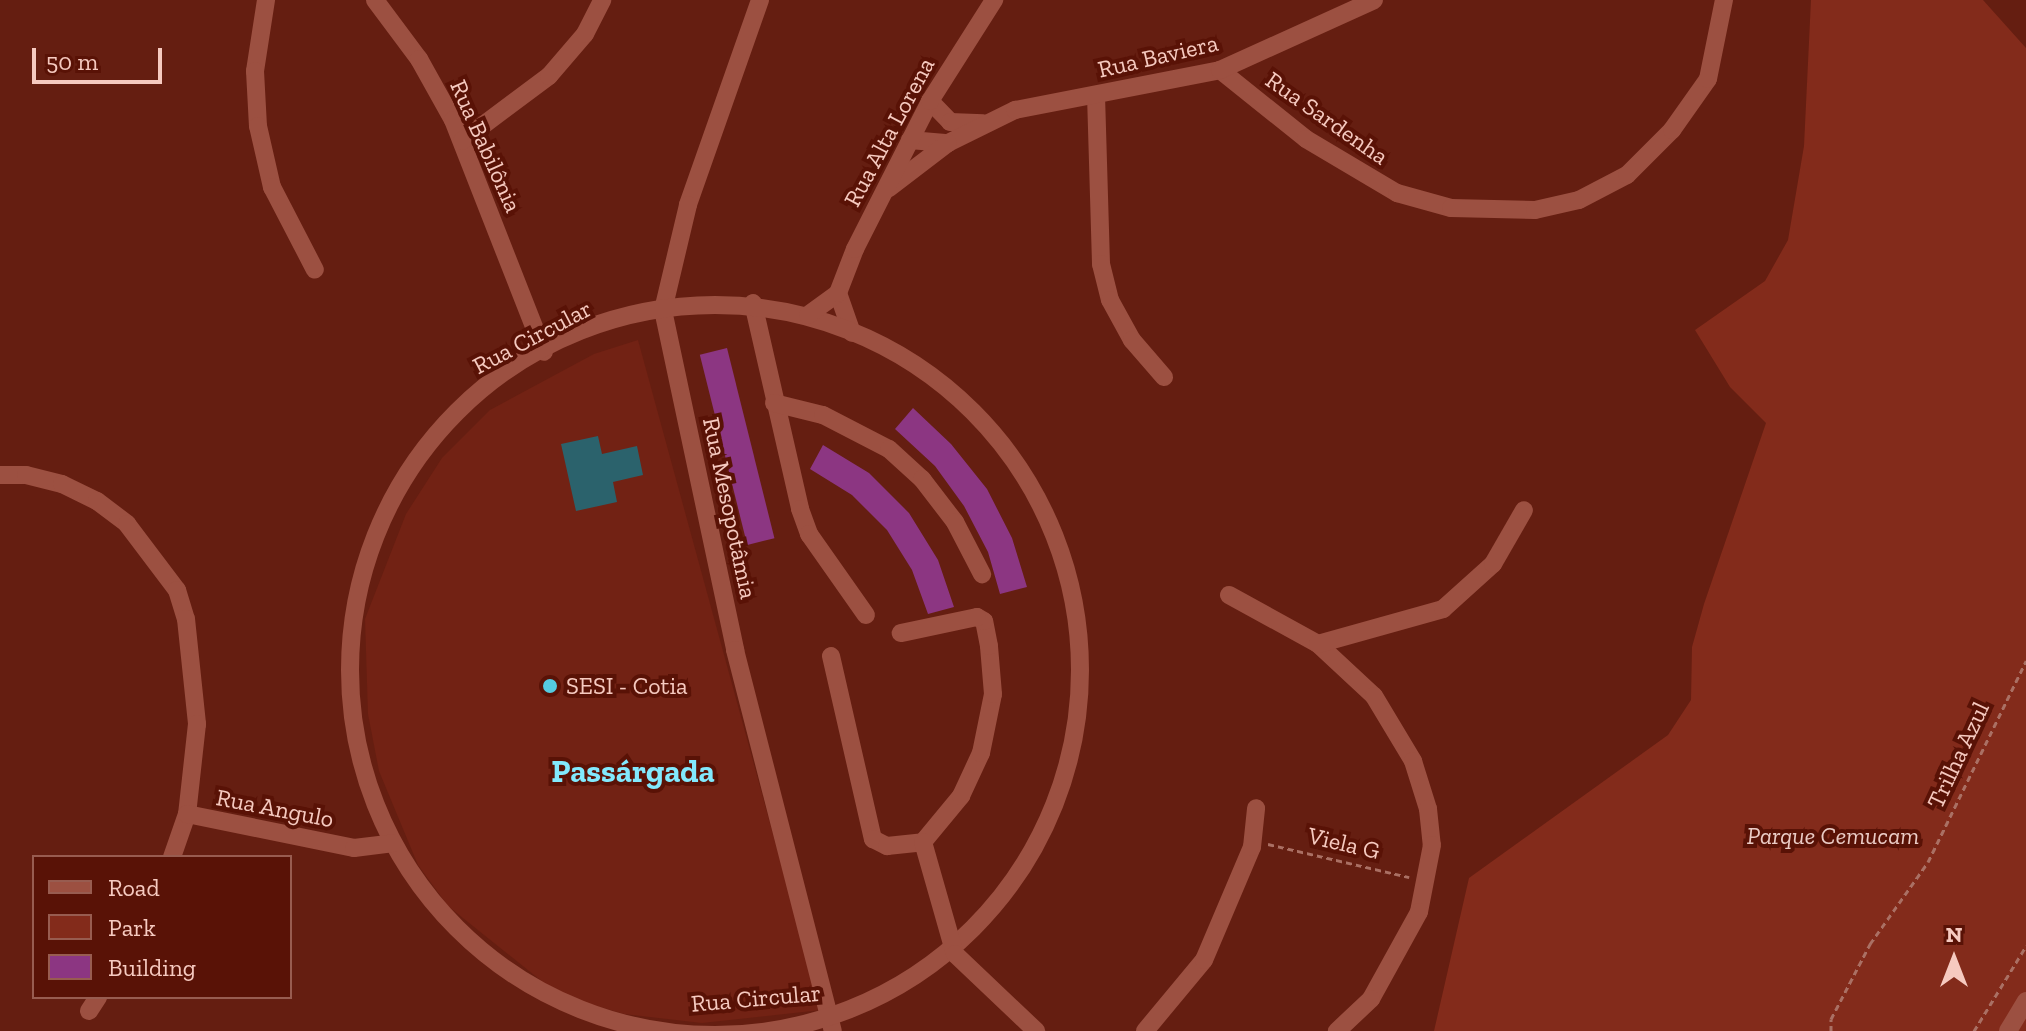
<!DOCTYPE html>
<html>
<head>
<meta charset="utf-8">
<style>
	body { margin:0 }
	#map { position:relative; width:2026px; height:1031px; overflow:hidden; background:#651e11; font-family:"Zilla Slab",serif }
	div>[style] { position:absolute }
	.built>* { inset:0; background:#722214 }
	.green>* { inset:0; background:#832b1b }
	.water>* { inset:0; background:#2b626c }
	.building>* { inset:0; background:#8c3682; transform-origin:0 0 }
	.path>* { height:3px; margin-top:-1.5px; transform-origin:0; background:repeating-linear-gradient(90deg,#aa7064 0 6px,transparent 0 10px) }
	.minor>* { height:18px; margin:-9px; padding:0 9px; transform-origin:9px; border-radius:9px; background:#9c5041 }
	.minor>.ring { margin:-9px; padding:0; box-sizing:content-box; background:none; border:18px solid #9c5041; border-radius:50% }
	.dots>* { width:22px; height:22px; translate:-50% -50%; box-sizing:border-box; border:4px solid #591206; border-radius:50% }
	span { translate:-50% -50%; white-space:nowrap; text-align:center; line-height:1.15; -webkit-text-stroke:8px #591206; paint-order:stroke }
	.street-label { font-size:24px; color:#f6cac0 }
	.poi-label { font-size:24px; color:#f6cac0 }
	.left { translate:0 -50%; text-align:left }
	.park-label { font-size:24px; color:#ebccc6; font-style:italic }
	.district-label { font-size:32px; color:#82e9fd; font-weight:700 }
	.legend { position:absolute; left:32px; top:855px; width:260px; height:144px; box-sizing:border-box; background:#591206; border:2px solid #985c50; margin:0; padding:10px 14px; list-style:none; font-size:24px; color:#f6cac0 }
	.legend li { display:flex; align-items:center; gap:16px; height:40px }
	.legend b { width:40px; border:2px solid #985c50 }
	.north { position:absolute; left:1914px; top:919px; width:80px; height:80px; -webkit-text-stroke:6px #591206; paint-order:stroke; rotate:0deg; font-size:22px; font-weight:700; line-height:32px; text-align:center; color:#f6cac0 }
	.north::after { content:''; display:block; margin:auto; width:28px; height:36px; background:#f6cac0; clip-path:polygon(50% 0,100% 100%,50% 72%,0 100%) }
	.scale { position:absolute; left:32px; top:48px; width:130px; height:36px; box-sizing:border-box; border:4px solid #f6cac0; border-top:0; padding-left:10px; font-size:24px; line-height:28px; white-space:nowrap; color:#f6cac0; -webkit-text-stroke:6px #591206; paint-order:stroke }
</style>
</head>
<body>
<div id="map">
	<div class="built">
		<div style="clip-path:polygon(638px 340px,821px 1010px,702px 1023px,624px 1014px,559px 995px,448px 906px,418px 865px,379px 771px,368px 714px,365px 619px,406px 514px,442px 458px,490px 410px,594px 354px)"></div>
	</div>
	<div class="green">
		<div style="clip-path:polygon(1811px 0,1983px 0,2026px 48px,2026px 1031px,1434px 1031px,1469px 878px,1668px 735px,1691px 700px,1692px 647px,1704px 604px,1766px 423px,1730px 387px,1695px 330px,1765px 281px,1788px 240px,1804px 146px)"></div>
	</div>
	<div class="water">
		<div style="clip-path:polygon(598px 436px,602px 454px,637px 446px,643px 475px,613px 482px,617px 502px,576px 511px,561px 444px)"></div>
	</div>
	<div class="building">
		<div style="left:727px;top:348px;width:196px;height:28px;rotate:76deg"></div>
		<div style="clip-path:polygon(913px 408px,951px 444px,987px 489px,1012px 538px,1027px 587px,1000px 594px,988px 552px,964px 506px,935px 466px,895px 429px)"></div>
		<div style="clip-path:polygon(823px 445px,869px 473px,909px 513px,938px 560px,954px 607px,928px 614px,912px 570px,887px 530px,852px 495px,810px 469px)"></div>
	</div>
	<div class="path">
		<div style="left:1268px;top:844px;width:145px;rotate:13.2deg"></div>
		<div style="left:1831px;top:1031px;width:12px;rotate:-90deg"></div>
		<div style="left:1831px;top:1019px;width:85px;rotate:-62.5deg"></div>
		<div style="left:1870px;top:944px;width:100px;rotate:-54.7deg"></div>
		<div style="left:1928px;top:862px;width:224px;rotate:-64deg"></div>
		<div style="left:1974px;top:1031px;width:100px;rotate:-58.5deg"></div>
	</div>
	<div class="minor">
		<div style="left:266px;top:0;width:72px;rotate:98.8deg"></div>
		<div style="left:255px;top:71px;width:55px;rotate:86.9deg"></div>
		<div style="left:258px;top:126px;width:63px;rotate:77.1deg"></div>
		<div style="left:272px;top:187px;width:93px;rotate:62.6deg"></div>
		<div style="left:375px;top:0;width:74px;rotate:53.3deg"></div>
		<div style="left:419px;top:59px;width:70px;rotate:60.9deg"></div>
		<div style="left:453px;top:120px;width:249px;rotate:68.6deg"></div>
		<div style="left:760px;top:0;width:217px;rotate:109.4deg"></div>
		<div style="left:688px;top:205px;width:108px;rotate:103.4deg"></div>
		<div style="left:663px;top:310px;width:348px;rotate:78deg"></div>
		<div style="left:735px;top:650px;width:393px;rotate:75.6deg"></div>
		<div style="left:1220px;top:70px;width:110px;rotate:38.7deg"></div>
		<div style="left:1306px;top:139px;width:106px;rotate:30.7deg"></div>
		<div style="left:1397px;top:193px;width:56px;rotate:15.5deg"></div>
		<div style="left:1451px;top:208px;width:84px;rotate:1.4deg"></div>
		<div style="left:1535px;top:210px;width:45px;rotate:-12.8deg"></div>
		<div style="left:1579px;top:200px;width:54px;rotate:-27.5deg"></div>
		<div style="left:1627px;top:175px;width:64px;rotate:-45deg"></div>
		<div style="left:1672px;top:130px;width:62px;rotate:-54.8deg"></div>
		<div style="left:1708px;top:79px;width:81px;rotate:-78.6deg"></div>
		<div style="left:1096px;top:95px;width:169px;rotate:88.3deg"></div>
		<div style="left:1101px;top:264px;width:37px;rotate:76deg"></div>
		<div style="left:1110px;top:300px;width:46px;rotate:61.2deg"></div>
		<div style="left:1132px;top:340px;width:49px;rotate:49.1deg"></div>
		<div style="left:930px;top:101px;width:29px;rotate:46deg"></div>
		<div style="left:950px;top:122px;width:33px;rotate:2deg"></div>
		<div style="left:910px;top:140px;width:38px;rotate:5deg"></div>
		<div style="left:948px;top:143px;width:75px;rotate:-26.2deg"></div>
		<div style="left:1015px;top:110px;width:209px;rotate:-11deg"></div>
		<div style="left:1220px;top:70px;width:169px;rotate:-24.4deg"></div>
		<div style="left:462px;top:141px;width:109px;rotate:-36.8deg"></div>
		<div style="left:549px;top:76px;width:55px;rotate:-49.4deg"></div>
		<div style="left:585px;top:34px;width:38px;rotate:-63deg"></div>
		<div style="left:889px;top:188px;width:74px;rotate:-37.3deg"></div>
		<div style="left:838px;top:293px;width:42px;rotate:70.7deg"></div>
		<div style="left:753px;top:303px;width:211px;rotate:77.1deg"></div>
		<div style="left:800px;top:509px;width:27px;rotate:70deg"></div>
		<div style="left:809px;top:534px;width:99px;rotate:54.9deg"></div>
		<div class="ring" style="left:350px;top:305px;width:712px;height:712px"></div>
		<div style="left:808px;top:315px;width:37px;rotate:-36deg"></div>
		<div style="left:838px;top:293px;width:47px;rotate:-68.9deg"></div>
		<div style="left:855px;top:249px;width:166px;rotate:-63.1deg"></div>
		<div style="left:930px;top:101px;width:120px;rotate:-57.6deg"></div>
		<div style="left:774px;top:403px;width:50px;rotate:13.8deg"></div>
		<div style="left:823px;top:415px;width:74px;rotate:27.3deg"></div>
		<div style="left:889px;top:449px;width:45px;rotate:42.3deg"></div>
		<div style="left:922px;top:479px;width:54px;rotate:52.5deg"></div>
		<div style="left:955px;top:522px;width:59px;rotate:62.6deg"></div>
		<div style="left:0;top:475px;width:26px"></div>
		<div style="left:26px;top:475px;width:37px;rotate:14deg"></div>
		<div style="left:62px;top:484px;width:39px;rotate:26deg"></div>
		<div style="left:97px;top:501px;width:38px;rotate:37deg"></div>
		<div style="left:127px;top:524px;width:83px;rotate:52.9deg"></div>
		<div style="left:177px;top:590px;width:30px;rotate:73deg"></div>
		<div style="left:186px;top:619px;width:106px;rotate:84deg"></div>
		<div style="left:197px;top:724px;width:91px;rotate:96.3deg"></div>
		<div style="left:187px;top:814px;width:46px;rotate:109.2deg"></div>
		<div style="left:1229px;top:595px;width:102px;rotate:28.8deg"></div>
		<div style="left:1318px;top:644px;width:76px;rotate:42.9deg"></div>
		<div style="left:1374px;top:696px;width:76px;rotate:59deg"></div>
		<div style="left:1413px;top:761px;width:50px;rotate:72.6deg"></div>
		<div style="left:1428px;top:809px;width:36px;rotate:84deg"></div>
		<div style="left:1432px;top:845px;width:68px;rotate:101deg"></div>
		<div style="left:1419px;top:912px;width:99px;rotate:118.9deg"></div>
		<div style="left:1371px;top:999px;width:47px;rotate:136.7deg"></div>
		<div style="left:1318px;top:644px;width:130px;rotate:-15.6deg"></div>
		<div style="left:1443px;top:609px;width:67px;rotate:-42deg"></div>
		<div style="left:1493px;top:564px;width:62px;rotate:-60.1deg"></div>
		<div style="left:831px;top:656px;width:188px;rotate:77.1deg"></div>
		<div style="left:873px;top:839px;width:16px;rotate:27deg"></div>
		<div style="left:887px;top:846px;width:36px;rotate:-6deg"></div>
		<div style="left:923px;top:842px;width:60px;rotate:-50.4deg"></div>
		<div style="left:961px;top:796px;width:47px;rotate:-65.1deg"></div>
		<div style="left:981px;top:753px;width:60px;rotate:-78.5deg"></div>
		<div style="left:993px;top:694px;width:48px;rotate:-94.8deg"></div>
		<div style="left:989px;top:646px;width:25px;rotate:-101deg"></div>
		<div style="left:984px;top:621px;width:8px;rotate:-150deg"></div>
		<div style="left:977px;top:617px;width:78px;rotate:168.1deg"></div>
		<div style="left:187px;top:814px;width:170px;rotate:11.5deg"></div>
		<div style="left:354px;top:848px;width:38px;rotate:-7deg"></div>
		<div style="left:923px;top:842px;width:116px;rotate:74.1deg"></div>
		<div style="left:955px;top:954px;width:112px;rotate:43.5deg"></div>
		<div style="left:89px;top:1011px;width:17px;rotate:-57deg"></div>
		<div style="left:1145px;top:1031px;width:92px;rotate:-50.3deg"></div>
		<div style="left:1204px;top:960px;width:123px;rotate:-67deg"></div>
		<div style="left:1252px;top:847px;width:39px;rotate:-84deg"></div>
		<div style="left:2008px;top:1031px;width:35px;rotate:-59deg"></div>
	</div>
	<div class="dots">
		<div style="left:550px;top:686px;background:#55cae0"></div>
	</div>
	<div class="street-label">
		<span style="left:1158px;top:56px;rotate:-13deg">Rua Baviera</span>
		<span style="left:1327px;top:118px;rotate:35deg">Rua Sardenha</span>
		<span style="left:889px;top:132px;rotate:-62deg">Rua Alta Lorena</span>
		<span style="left:486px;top:146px;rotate:66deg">Rua Babilônia</span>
		<span style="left:532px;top:337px;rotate:-28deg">Rua Circular</span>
		<span style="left:730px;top:508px;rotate:78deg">Rua Mesopotâmia</span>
		<span style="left:1958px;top:755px;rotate:-65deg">Trilha Azul</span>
		<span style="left:275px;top:808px;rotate:11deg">Rua Angulo</span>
		<span style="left:1344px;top:843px;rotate:13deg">Viela G</span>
		<span style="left:756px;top:998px;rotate:-5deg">Rua Circular</span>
	</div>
	<div class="poi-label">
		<span class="left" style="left:566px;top:686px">SESI - Cotia</span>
	</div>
	<div class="park-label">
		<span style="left:1833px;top:836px">Parque Cemucam</span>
	</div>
	<div class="district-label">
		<span style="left:633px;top:771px">Passárgada</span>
	</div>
	<ul class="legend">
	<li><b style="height:10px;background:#9c5041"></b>Road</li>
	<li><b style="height:22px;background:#832b1b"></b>Park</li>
	<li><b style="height:22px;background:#8c3682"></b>Building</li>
	</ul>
	<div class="north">N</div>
	<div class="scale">50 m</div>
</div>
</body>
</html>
